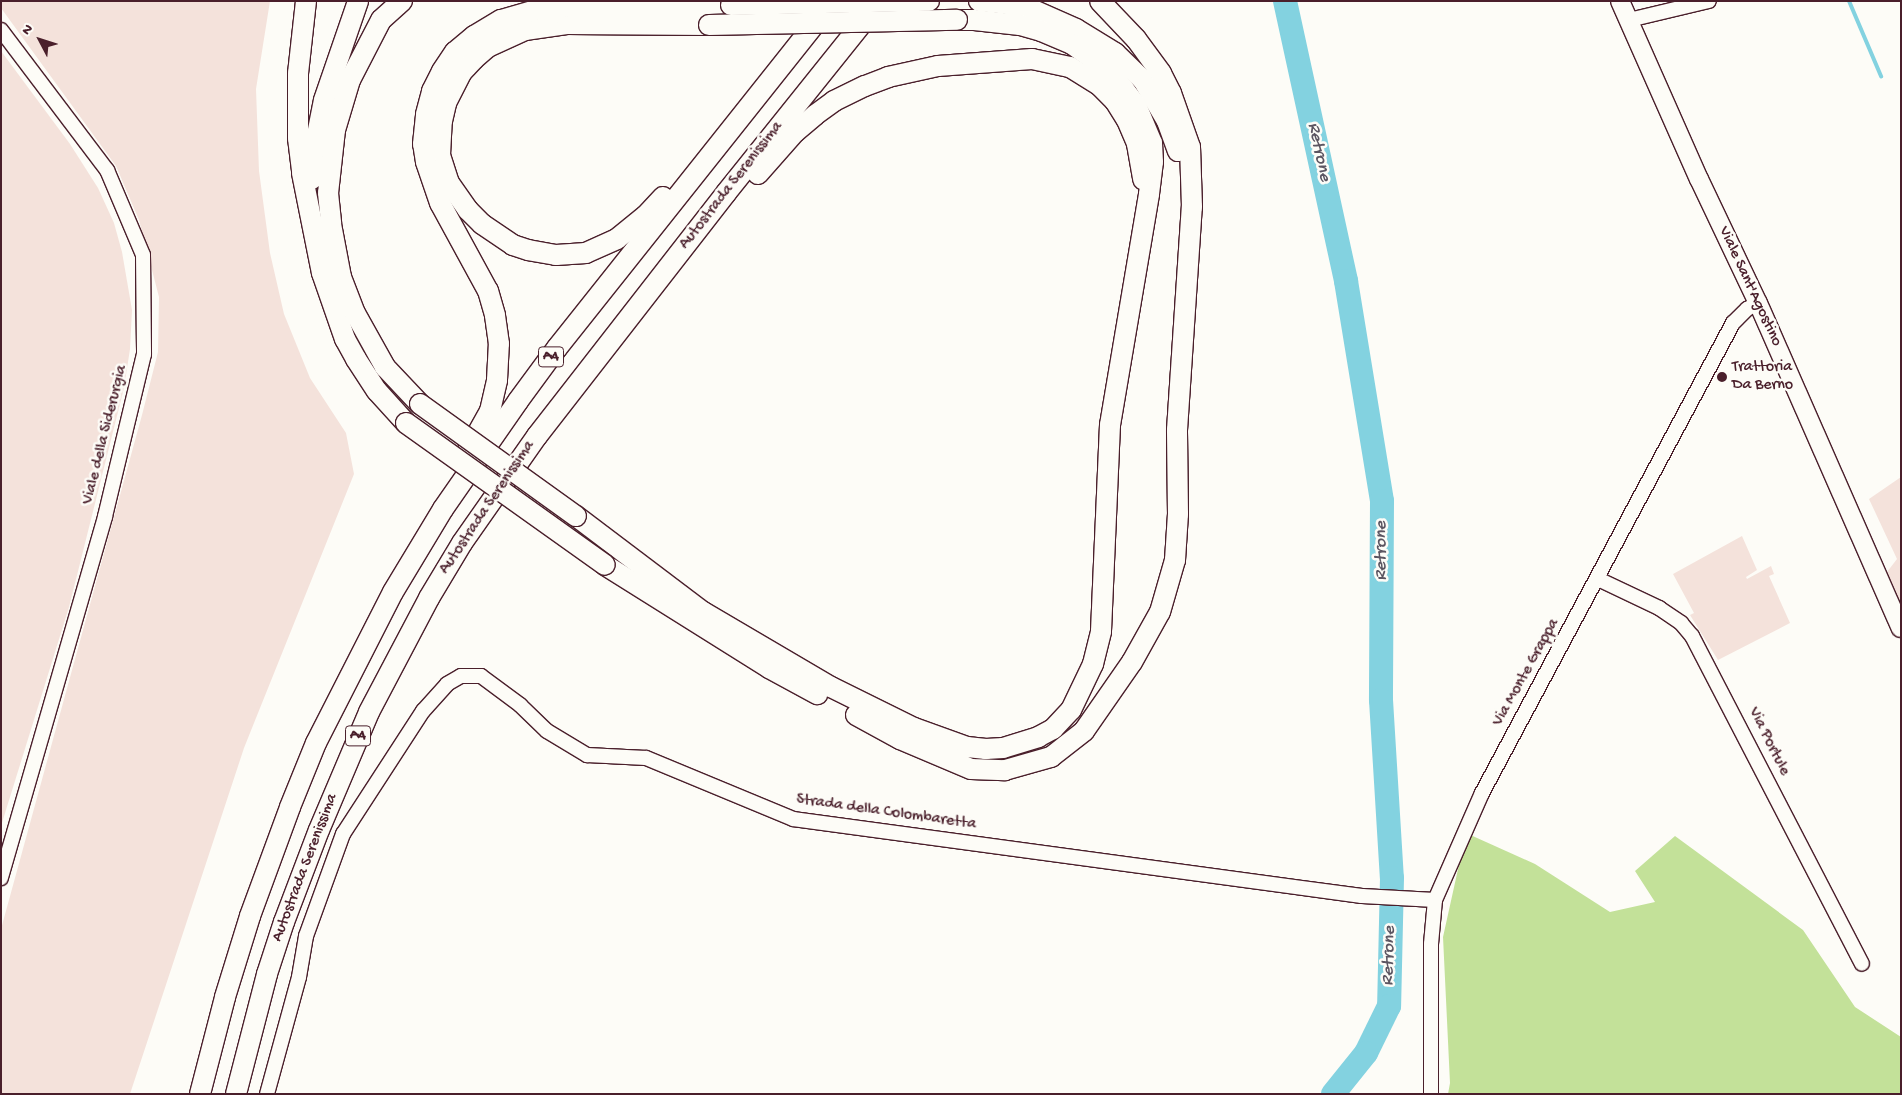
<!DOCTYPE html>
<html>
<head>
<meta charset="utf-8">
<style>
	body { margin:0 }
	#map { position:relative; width:1902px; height:1095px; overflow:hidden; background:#fdfcf7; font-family:"Gochi Hand",sans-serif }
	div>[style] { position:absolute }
	.built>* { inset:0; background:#f4e2db }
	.green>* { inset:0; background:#c3e199 }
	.stream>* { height:4px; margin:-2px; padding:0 2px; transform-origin:2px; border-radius:2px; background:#83d2e0 }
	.river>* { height:24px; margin:-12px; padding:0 12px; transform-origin:12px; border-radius:12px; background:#83d2e0 }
	.roads { filter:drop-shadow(1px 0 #4a1f2b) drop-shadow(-1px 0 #4a1f2b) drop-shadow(0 1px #4a1f2b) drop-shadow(0 -1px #4a1f2b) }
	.minor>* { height:14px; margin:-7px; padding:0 7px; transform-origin:7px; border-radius:7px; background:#fdfcf7 }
	.major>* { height:18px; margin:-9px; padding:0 9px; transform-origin:9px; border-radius:9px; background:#fdfcf7 }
	.highway>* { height:20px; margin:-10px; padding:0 10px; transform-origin:10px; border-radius:10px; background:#fdfcf7 }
	.bridges { filter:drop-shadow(1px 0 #4a1f2b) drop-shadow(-1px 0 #4a1f2b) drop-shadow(0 1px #4a1f2b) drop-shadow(0 -1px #4a1f2b) }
	.highway-bridge>* { height:20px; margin:-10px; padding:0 10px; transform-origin:10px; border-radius:10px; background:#fdfcf7 }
	.dots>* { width:14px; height:14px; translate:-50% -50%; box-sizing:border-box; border:2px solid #fdfcf7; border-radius:50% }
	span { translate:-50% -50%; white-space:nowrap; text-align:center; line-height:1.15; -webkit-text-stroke:5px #fdfcf7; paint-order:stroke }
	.shield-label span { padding:1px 4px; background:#fdfcf7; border:1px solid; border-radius:4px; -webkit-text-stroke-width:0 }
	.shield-label { font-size:15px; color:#4a1f2b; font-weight:700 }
	.street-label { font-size:16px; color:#4a1f2b }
	.poi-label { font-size:16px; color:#4a1f2b }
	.left { translate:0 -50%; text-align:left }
	.water-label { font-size:18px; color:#5b5561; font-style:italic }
	.frame { position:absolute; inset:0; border:2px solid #4a1f2b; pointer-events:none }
	.north { position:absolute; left:15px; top:15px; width:50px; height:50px; -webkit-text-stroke:4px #fdfcf7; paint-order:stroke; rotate:310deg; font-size:14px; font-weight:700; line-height:20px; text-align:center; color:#4a1f2b }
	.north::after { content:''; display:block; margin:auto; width:18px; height:22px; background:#4a1f2b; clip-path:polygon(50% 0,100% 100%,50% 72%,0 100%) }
</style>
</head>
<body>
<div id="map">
	<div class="built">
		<div style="clip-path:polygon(1px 1px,270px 1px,256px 89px,259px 171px,270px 253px,284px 314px,310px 378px,346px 433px,354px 474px,244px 748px,130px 1094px,1px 1094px,1px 929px,142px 415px,158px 352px,159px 297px,139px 220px,116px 166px,1px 8px)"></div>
		<div style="clip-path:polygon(1px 51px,70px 144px,98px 188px,114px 223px,122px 252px,132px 310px,130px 349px,124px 388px,69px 607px,1px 826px)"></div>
		<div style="clip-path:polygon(1901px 477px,1901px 605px,1887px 572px,1897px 559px,1869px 499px)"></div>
		<div style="clip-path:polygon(1742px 536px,1757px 570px,1746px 577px,1747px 579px,1771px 566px,1774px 574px,1769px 576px,1790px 623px,1718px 660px,1690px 615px,1694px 613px,1673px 574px)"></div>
	</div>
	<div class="green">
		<div style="clip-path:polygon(1466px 833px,1535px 864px,1610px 912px,1655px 902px,1635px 871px,1675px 836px,1803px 930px,1855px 1007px,1901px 1037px,1901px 1094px,1448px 1094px,1450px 1083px,1443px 937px)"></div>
	</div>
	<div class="stream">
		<div style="left:1849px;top:1px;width:82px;rotate:66.9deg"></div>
	</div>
	<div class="river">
		<div style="left:1285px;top:1px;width:287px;rotate:77.7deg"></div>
		<div style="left:1346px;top:281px;width:223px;rotate:80.7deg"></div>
		<div style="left:1382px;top:501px;width:199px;rotate:90.3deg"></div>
		<div style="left:1381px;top:700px;width:178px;rotate:86.5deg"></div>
		<div style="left:1392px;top:878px;width:128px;rotate:91.3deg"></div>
		<div style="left:1389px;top:1006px;width:52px;rotate:116.1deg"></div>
		<div style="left:1366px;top:1053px;width:53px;rotate:128.8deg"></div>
	</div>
	<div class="roads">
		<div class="minor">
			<div style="left:1629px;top:20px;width:82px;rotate:-13.4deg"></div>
			<div style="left:1px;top:30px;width:176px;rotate:52.9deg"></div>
			<div style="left:107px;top:170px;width:92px;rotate:67deg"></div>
			<div style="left:143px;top:255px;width:99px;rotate:89.4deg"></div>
			<div style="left:144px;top:354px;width:168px;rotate:103.5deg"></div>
			<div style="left:105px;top:517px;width:376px;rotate:106.1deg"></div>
			<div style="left:1598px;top:579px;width:68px;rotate:25.4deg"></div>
			<div style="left:1659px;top:608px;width:27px;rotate:34deg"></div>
			<div style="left:1681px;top:623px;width:17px;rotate:50deg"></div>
			<div style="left:1692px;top:636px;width:369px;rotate:62.6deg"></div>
			<div style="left:267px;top:1094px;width:121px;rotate:-74.7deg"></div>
			<div style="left:299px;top:977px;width:42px;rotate:-80.3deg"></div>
			<div style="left:306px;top:936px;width:109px;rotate:-70.1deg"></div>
			<div style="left:343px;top:834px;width:147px;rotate:-57deg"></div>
			<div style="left:423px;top:711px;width:36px;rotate:-48deg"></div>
			<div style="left:447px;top:684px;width:16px;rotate:-30deg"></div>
			<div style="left:461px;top:676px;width:20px"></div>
			<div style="left:481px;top:676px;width:49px;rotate:36.6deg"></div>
			<div style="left:520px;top:705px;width:37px;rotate:44deg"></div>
			<div style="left:547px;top:731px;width:47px;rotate:31deg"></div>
			<div style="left:587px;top:755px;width:59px;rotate:2.9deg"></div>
			<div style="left:646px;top:758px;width:159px;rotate:22.5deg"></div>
			<div style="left:793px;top:819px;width:574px;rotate:7.71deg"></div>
			<div style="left:1362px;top:896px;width:73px;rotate:3.1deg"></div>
			<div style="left:1431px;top:1094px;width:150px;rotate:-90deg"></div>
			<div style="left:1431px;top:944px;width:44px;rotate:-84.8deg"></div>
			<div style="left:1435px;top:900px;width:117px;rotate:-66.3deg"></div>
			<div style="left:1482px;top:793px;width:533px;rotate:-61.9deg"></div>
			<div style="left:1733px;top:323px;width:20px;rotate:-45deg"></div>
			<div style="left:1747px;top:309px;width:13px;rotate:-29deg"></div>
		</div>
		<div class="major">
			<div style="left:1620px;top:1px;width:195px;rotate:66.1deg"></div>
			<div style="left:1699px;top:179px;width:137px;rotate:64.6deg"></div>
			<div style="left:1758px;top:303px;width:355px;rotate:66.3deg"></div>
		</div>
		<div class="highway">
			<div style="left:306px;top:1px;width:72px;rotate:96.3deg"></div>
			<div style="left:298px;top:73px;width:65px;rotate:90deg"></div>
			<div style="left:298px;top:138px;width:35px;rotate:83deg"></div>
			<div style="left:302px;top:173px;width:102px;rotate:78.7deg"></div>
			<div style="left:322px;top:273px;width:70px;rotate:70.8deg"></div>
			<div style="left:345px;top:339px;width:23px;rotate:61deg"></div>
			<div style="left:356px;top:359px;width:38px;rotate:57deg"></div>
			<div style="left:377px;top:391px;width:43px;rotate:47.8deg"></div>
			<div style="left:402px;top:1px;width:28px;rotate:138deg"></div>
			<div style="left:381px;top:20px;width:68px;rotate:117.3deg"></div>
			<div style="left:350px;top:80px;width:52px;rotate:106.7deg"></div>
			<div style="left:335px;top:130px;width:63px;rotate:96.3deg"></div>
			<div style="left:328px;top:193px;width:31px;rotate:84deg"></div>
			<div style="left:331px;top:224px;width:54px;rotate:79.3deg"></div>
			<div style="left:341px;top:277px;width:39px;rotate:69deg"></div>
			<div style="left:355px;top:313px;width:62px;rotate:60.9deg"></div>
			<div style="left:385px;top:367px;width:51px;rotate:46.6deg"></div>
			<div style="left:979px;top:1px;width:28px;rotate:6deg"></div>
			<div style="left:1007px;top:4px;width:27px;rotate:13deg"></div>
			<div style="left:1033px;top:10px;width:47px;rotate:23.8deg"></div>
			<div style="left:1076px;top:29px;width:46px;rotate:31.6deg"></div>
			<div style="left:1115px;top:53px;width:39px;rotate:44deg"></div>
			<div style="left:1143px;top:80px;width:48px;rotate:59.7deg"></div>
			<div style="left:1167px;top:121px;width:32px;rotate:70deg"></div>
			<div style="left:758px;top:174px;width:56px;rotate:-48.6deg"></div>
			<div style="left:795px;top:132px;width:26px;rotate:-40deg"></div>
			<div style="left:815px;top:115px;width:24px;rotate:-36deg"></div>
			<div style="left:834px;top:101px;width:34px;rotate:-26deg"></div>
			<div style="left:865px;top:86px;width:25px;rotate:-21deg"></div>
			<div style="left:888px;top:77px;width:51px;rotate:-12.4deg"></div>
			<div style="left:938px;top:66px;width:94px;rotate:-4.3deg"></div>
			<div style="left:1032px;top:59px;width:39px;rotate:12deg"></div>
			<div style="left:1070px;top:67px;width:36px;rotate:32deg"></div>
			<div style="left:1100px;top:86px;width:21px;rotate:45deg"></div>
			<div style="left:1115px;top:101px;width:22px;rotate:58deg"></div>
			<div style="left:1127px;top:120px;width:26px;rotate:67deg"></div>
			<div style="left:1137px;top:144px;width:36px;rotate:80deg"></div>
			<div style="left:312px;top:179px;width:19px;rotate:-90deg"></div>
			<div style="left:312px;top:160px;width:61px;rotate:-78.7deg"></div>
			<div style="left:324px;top:100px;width:105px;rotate:-71deg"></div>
			<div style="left:663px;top:197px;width:26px;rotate:133deg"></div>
			<div style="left:645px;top:216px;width:36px;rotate:141deg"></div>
			<div style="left:617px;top:239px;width:34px;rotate:156deg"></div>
			<div style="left:586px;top:253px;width:30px;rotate:176deg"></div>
			<div style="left:556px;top:255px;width:28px;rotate:-170deg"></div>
			<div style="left:528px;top:250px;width:16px;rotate:-162deg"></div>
			<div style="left:513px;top:245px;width:37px;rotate:-146deg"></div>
			<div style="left:482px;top:224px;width:20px;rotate:-135deg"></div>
			<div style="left:468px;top:210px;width:33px;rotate:-125deg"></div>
			<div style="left:449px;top:183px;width:29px;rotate:-108deg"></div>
			<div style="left:440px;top:155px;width:34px;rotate:-87deg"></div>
			<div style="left:442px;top:121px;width:18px;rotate:-77deg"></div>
			<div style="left:446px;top:103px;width:34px;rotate:-63deg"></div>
			<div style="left:461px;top:73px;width:19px;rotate:-47deg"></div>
			<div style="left:474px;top:59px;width:18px;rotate:-41deg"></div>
			<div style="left:488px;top:47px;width:41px;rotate:-24.7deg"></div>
			<div style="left:525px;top:30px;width:42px;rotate:-8.1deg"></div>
			<div style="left:567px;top:24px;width:142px;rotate:0.4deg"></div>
			<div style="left:466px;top:454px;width:49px;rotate:-60.8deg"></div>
			<div style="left:490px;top:411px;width:32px;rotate:-77deg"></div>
			<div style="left:497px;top:380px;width:36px;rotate:-87deg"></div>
			<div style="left:499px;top:344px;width:29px;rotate:-98deg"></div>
			<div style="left:495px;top:315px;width:25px;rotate:-106deg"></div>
			<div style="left:488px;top:291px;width:100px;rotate:-118.6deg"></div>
			<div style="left:440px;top:203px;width:43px;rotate:-108.9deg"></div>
			<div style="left:426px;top:162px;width:18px;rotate:-99deg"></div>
			<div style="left:423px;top:144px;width:30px;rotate:-84deg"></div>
			<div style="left:426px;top:114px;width:24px;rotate:-75deg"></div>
			<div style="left:432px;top:91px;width:22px;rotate:-63deg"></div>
			<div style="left:442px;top:71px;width:23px;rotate:-56deg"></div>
			<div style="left:455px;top:52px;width:25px;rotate:-40deg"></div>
			<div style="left:474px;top:36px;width:31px;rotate:-31deg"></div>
			<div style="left:501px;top:20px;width:35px;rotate:-16deg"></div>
			<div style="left:535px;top:10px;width:31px;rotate:-6deg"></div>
			<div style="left:566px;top:7px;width:165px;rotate:-0.7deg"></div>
			<div style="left:576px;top:516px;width:159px;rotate:37.1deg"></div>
			<div style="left:703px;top:612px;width:148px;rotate:30.4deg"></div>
			<div style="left:831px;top:687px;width:93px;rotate:26.3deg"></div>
			<div style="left:914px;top:728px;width:56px;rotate:19.7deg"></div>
			<div style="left:967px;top:747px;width:19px;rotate:6deg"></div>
			<div style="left:986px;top:749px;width:17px;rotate:-3deg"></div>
			<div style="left:1003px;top:748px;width:37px;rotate:-17deg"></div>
			<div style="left:1038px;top:737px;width:17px;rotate:-28deg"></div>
			<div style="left:1053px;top:729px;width:26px;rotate:-47deg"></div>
			<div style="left:1071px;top:710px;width:51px;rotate:-64.4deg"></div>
			<div style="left:1093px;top:664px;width:34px;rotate:-76deg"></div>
			<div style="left:1101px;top:631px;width:206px;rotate:-87.5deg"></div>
			<div style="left:1110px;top:425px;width:234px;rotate:-80.4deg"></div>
			<div style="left:1149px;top:194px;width:32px;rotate:-83deg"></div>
			<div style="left:1153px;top:162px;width:19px;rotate:-93deg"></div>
			<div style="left:1152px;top:143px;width:41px;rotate:-112.8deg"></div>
			<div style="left:1136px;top:105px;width:21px;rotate:-127deg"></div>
			<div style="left:1123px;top:88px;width:25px;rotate:-130deg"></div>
			<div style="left:1107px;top:69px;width:43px;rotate:-144.5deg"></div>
			<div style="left:1072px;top:44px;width:34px;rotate:-157deg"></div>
			<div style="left:1041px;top:31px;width:22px;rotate:-164deg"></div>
			<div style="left:1020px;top:25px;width:46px;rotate:-173.8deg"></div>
			<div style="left:974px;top:20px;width:17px;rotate:180deg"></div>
			<div style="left:605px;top:565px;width:194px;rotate:32.1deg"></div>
			<div style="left:769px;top:668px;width:55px;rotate:28.4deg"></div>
			<div style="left:856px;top:715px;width:50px;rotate:28.6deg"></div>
			<div style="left:900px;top:739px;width:77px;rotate:22.9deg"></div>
			<div style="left:971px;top:769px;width:34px;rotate:2deg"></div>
			<div style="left:1005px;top:770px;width:48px;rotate:-15.8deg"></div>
			<div style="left:1051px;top:757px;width:42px;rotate:-38.2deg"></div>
			<div style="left:1084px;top:731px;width:84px;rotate:-55.2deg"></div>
			<div style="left:1132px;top:662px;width:57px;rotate:-60.8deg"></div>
			<div style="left:1160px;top:612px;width:54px;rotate:-73.9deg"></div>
			<div style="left:1175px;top:560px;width:46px;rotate:-86.3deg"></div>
			<div style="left:1178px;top:514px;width:84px;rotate:-90.7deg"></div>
			<div style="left:1177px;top:430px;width:224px;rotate:-86.2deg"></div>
			<div style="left:1192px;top:207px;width:60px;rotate:-91.9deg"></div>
			<div style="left:1190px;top:147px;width:57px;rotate:-109.4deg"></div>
			<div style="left:1171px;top:93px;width:22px;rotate:-117deg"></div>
			<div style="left:1161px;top:73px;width:42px;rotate:-126.3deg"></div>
			<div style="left:1136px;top:39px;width:52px;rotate:-133.5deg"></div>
			<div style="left:200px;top:1094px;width:100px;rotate:-75.5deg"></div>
			<div style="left:225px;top:997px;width:85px;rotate:-72.8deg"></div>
			<div style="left:250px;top:916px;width:116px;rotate:-69.8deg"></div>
			<div style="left:290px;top:807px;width:69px;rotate:-67.9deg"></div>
			<div style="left:316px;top:743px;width:169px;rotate:-63deg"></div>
			<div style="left:393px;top:592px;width:97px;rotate:-58.9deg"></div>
			<div style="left:443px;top:509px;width:131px;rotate:-55.2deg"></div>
			<div style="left:518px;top:401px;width:66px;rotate:-53.7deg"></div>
			<div style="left:557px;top:348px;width:428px;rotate:-51.5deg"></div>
			<div style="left:236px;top:1094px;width:124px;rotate:-75.5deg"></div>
			<div style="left:267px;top:974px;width:55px;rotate:-71.9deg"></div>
			<div style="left:284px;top:922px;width:98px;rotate:-69.2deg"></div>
			<div style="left:319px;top:830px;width:128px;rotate:-67deg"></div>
			<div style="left:369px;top:712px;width:129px;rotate:-62.2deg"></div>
			<div style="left:429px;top:598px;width:64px;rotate:-59deg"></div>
			<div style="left:462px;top:543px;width:131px;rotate:-55deg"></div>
			<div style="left:537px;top:436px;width:308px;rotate:-52.1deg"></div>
			<div style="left:726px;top:193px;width:233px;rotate:-51.3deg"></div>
		</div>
	</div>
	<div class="bridges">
		<div class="highway-bridge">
			<div style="left:731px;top:5px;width:198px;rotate:-1.2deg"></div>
			<div style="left:709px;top:25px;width:248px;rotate:-1.2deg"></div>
			<div style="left:420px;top:404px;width:192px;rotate:35.7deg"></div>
			<div style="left:406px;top:423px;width:244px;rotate:35.5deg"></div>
		</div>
	</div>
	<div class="dots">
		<div style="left:1722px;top:377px;background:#4a1f2b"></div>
	</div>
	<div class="shield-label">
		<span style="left:551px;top:357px">A4</span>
		<span style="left:358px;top:736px">A4</span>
	</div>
	<div class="street-label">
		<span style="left:732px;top:186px;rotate:-52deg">Autostrada Serenissima</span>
		<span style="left:1749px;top:287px;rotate:65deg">Viale Sant'Agostino</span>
		<span style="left:106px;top:435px;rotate:-76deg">Viale della Siderurgia</span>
		<span style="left:488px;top:508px;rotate:-56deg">Autostrada Serenissima</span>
		<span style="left:1527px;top:673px;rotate:-61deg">Via Monte Grappa</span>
		<span style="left:1768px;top:742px;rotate:63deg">Via Portule</span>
		<span style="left:886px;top:813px;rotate:8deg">Strada della Colombaretta</span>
		<span style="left:306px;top:868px;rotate:-69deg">Autostrada Serenissima</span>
	</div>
	<div class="poi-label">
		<span class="left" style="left:1732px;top:377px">Trattoria<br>Da Berno</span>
	</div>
	<div class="water-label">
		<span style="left:1318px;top:152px;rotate:78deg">Retrone</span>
		<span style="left:1382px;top:551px;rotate:-90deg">Retrone</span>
		<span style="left:1390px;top:956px;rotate:-88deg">Retrone</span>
	</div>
	<div class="frame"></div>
	<div class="north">N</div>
</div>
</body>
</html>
